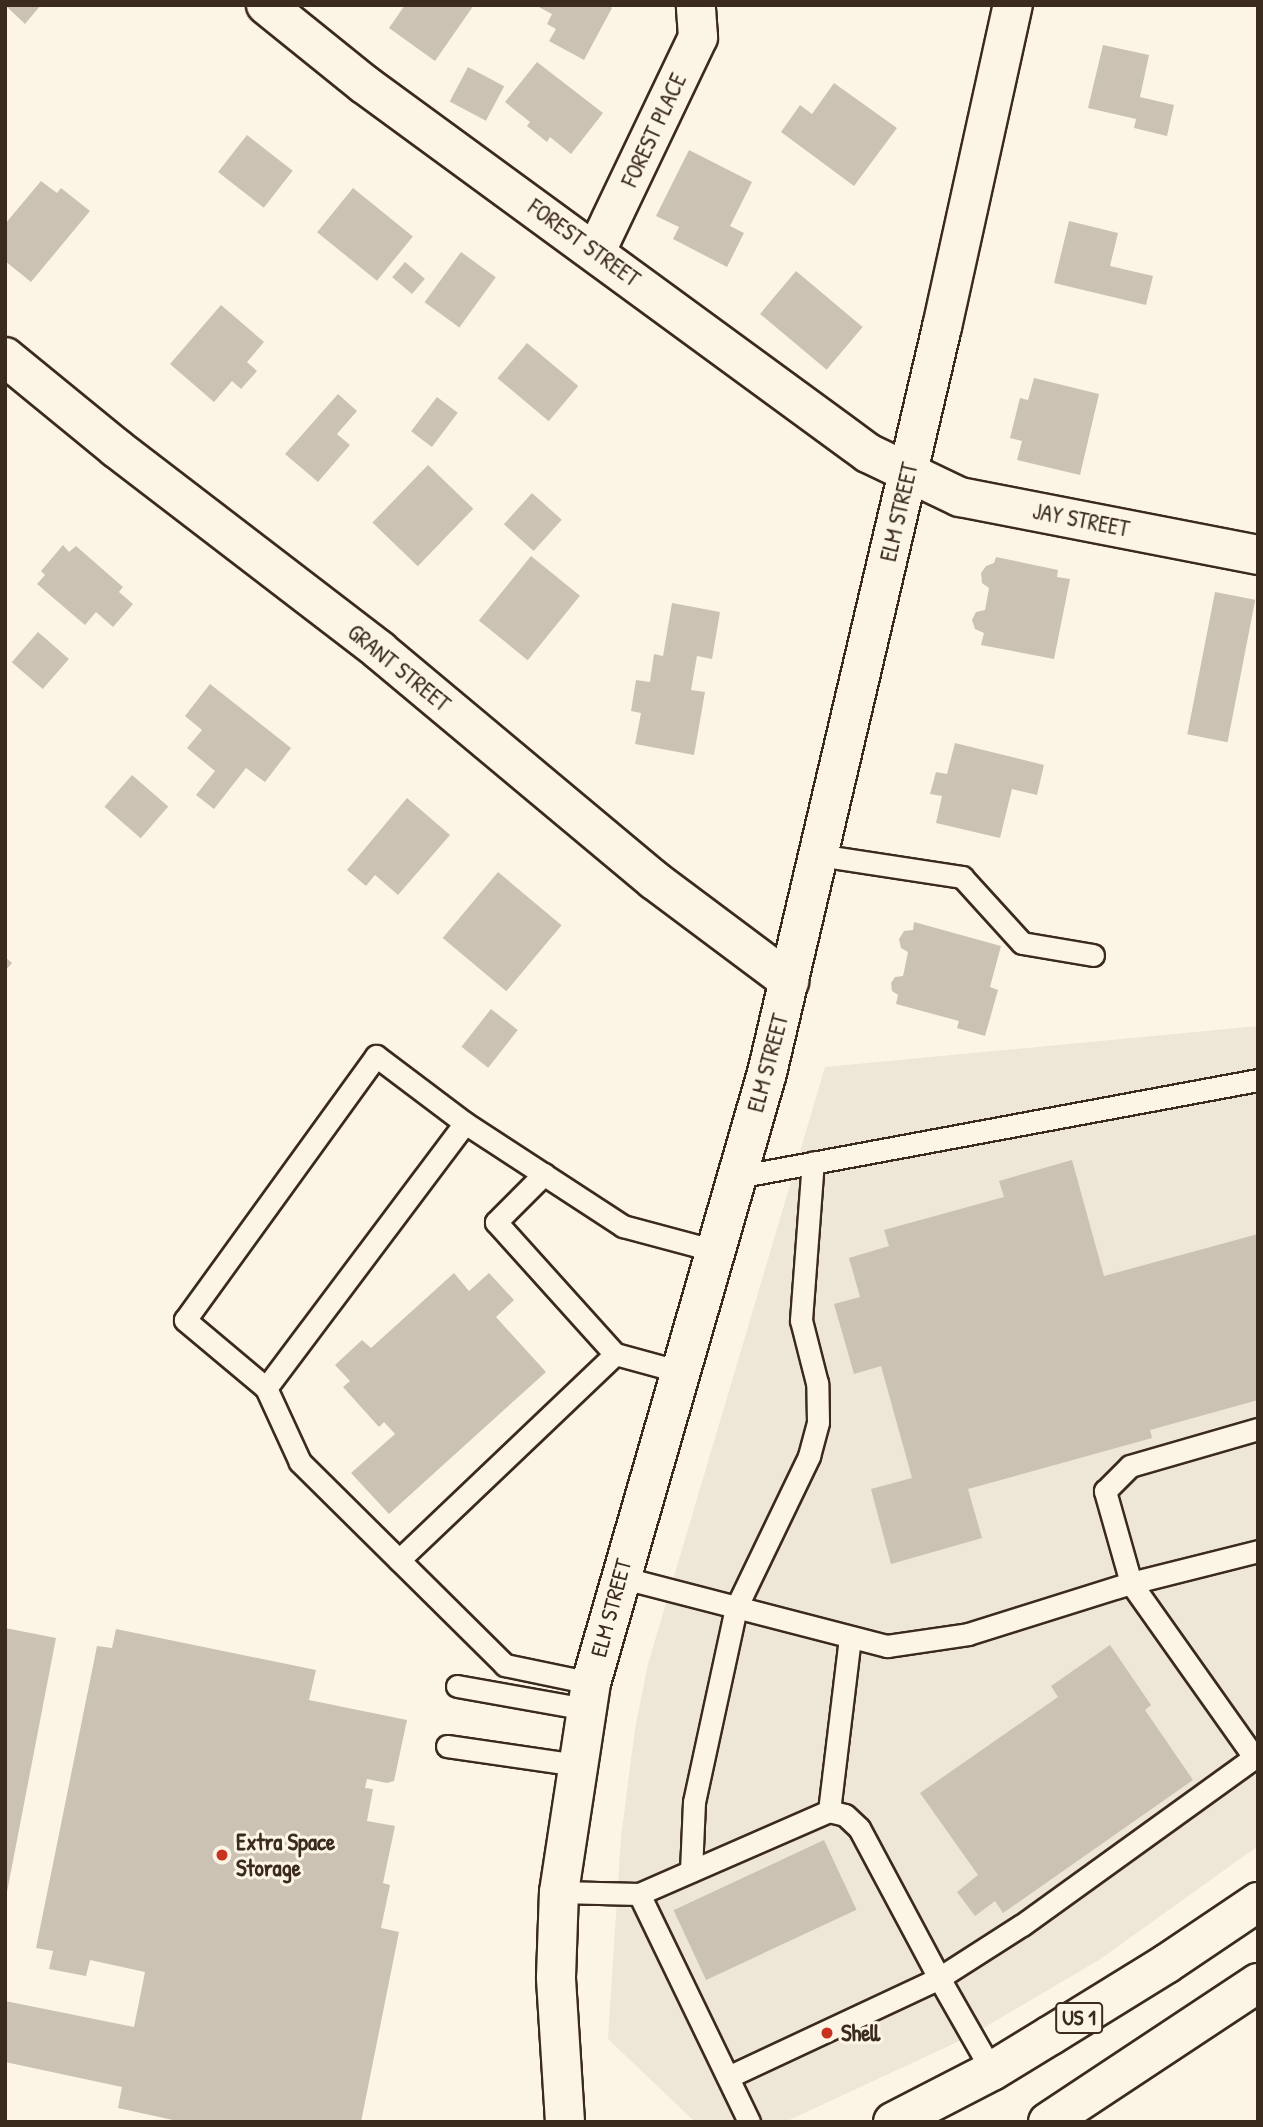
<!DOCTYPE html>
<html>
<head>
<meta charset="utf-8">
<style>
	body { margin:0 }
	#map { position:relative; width:1263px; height:2127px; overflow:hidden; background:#fcf5e5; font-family:"Patrick Hand",sans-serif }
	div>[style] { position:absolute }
	.built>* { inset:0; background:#eee6d6 }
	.building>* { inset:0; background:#ccc2b3; transform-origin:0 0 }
	.roads { filter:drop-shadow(2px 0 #3b2a1e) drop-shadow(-2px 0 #3b2a1e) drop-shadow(0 2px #3b2a1e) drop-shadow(0 -2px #3b2a1e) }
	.lane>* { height:21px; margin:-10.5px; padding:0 10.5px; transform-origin:10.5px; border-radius:10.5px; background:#fcf5e5 }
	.street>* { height:38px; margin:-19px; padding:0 19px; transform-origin:19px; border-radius:19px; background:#fcf5e5 }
	.secondary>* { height:38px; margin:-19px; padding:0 19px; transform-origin:19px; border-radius:19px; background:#fcf5e5 }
	.primary>* { height:38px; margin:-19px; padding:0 19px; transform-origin:19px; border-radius:19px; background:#fcf5e5 }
	.dots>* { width:19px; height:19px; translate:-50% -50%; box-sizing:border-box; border:4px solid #fcf5e5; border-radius:50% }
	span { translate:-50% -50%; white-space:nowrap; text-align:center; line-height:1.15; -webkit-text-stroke:6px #fcf5e5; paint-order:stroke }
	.shield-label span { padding:2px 5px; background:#fcf5e5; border:2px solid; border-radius:5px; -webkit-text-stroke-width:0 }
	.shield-label { font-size:21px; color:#3b2a1e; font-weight:700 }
	.street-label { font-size:23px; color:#3b2a1e }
	.poi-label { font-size:23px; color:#3b2a1e; font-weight:700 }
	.left { translate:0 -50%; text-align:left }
	.frame { position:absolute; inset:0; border:7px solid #3b2a1e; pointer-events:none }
</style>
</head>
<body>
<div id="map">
	<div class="built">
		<div style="clip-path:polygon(1258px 1026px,1258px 1846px,1099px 1960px,968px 2037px,785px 2122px,695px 2122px,608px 2039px,621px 1837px,635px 1729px,648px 1664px,825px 1067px)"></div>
	</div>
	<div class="building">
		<div style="clip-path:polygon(5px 5px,41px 5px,25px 24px)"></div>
		<div style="clip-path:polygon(405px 5px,474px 5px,435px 61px,389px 28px)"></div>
		<div style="clip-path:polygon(535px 5px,608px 5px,612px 8px,584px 60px,549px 41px,556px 29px,547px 24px,552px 14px)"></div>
		<div style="clip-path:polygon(1103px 45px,1149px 55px,1140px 97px,1174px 105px,1167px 136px,1134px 128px,1136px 119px,1088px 108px)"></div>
		<div style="clip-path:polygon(537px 62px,603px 113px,571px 154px,550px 137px,547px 142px,527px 126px,530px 122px,505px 102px)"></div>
		<div style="left:468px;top:67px;width:41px;height:39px;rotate:28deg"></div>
		<div style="clip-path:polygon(834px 83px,897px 128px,854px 186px,781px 132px,800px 105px,812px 114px)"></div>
		<div style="left:247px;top:135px;width:58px;height:47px;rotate:38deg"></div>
		<div style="clip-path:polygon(689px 150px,752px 182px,730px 226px,744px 233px,727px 267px,673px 239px,679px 227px,656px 216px)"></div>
		<div style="clip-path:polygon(41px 181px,57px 193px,61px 188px,90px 211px,31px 282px,5px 261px,5px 224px)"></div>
		<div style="left:353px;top:188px;width:77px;height:57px;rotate:39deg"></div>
		<div style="clip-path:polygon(1069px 221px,1118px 233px,1110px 266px,1153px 276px,1146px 305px,1054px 283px)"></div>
		<div style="left:461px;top:252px;width:43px;height:62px;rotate:36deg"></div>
		<div style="left:405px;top:262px;width:26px;height:20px;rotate:40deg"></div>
		<div style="left:796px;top:271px;width:87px;height:56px;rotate:40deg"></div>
		<div style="clip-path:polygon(221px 305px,264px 342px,247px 362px,257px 371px,241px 389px,232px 381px,214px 402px,170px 364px)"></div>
		<div style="left:527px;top:343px;width:67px;height:46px;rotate:40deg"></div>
		<div style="clip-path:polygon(1034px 378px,1099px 394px,1080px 475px,1017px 460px,1022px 441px,1010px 438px,1020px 398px,1028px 400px)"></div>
		<div style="clip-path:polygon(338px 394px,357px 411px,337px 434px,350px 445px,318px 482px,285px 454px)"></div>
		<div style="left:437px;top:397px;width:26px;height:43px;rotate:37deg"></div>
		<div style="left:428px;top:465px;width:63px;height:80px;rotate:44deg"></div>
		<div style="left:532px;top:493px;width:40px;height:42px;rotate:42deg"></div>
		<div style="clip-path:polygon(63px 545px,69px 552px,76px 546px,123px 587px,119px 592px,133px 604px,113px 627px,96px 612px,85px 625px,37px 584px,45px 575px,41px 571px)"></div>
		<div style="left:531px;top:556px;width:63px;height:83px;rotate:39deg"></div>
		<div style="clip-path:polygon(996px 557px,1058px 570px,1057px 577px,1070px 579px,1054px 659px,981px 645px,984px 633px,975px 629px,972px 620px,976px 612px,985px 610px,989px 588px,982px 583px,981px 573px,986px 566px,994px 563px)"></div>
		<div style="left:1215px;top:592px;width:41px;height:145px;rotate:11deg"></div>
		<div style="clip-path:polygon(672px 603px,720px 612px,712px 659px,697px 656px,691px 690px,705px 692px,694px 755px,635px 744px,641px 713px,631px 711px,636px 680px,650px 682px,654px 654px,663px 656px)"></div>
		<div style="left:38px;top:632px;width:41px;height:40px;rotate:41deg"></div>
		<div style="clip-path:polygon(210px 684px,291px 748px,265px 782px,246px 768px,214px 809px,196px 795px,215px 771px,187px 748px,202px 730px,185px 716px)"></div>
		<div style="clip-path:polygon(955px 743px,1044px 765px,1037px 795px,1012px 789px,1000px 838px,936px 823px,942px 796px,930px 794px,936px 772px,947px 774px)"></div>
		<div style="left:132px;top:775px;width:48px;height:42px;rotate:41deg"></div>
		<div style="clip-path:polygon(407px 798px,450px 835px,398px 895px,375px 875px,366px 886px,347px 870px)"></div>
		<div style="left:498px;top:872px;width:83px;height:86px;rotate:40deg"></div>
		<div style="clip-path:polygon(914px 922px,1001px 946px,990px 987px,998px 990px,985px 1036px,957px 1028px,959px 1021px,896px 1004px,898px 995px,892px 991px,891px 983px,895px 977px,903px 976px,908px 952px,901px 948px,899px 939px,904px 931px,913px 930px)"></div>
		<div style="clip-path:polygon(5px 957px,12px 963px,5px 971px)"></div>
		<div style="left:491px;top:1009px;width:34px;height:48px;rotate:38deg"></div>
		<div style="clip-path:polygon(1072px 1160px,1104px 1276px,1258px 1234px,1258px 1400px,1150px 1430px,1152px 1438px,968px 1489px,982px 1538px,891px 1564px,871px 1489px,912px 1478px,881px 1366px,854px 1374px,834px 1304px,860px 1297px,849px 1258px,889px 1246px,884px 1230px,1004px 1197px,999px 1181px)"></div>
		<div style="clip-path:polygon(454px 1273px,469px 1291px,489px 1273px,514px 1300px,496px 1317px,546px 1372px,389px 1514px,351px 1473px,395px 1434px,384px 1422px,379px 1427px,343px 1387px,350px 1381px,335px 1365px,362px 1340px,371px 1348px)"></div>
		<div style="clip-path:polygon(5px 1628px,56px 1638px,7px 1892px,5px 1891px)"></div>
		<div style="clip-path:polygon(116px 1629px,316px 1670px,309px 1700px,407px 1720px,394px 1781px,387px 1783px,367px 1779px,365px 1788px,373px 1789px,367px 1821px,395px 1826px,383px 1883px,390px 1885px,381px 1928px,399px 1932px,361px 2122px,182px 2122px,118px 2108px,122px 2087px,5px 2062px,5px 2001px,134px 2027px,145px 1972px,90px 1960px,86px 1976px,49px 1969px,53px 1951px,36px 1948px,97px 1646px,112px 1648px)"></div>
		<div style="clip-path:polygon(1110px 1645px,1151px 1705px,1145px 1710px,1193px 1780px,1003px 1913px,995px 1901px,975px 1916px,957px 1892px,978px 1875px,920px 1793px,1058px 1697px,1051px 1686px)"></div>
		<div style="left:824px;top:1840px;width:77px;height:166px;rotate:65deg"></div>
	</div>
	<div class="roads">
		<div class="lane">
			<div style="left:818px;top:855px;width:146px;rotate:8.7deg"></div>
			<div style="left:962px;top:877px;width:89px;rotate:47.7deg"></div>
			<div style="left:1022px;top:943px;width:72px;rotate:9.6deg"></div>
			<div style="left:544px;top:1174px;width:68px;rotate:135deg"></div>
			<div style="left:496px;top:1222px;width:178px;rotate:48deg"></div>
			<div style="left:615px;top:1354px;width:68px;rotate:15.3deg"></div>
			<div style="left:737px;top:1177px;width:530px;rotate:-10.55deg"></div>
			<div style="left:266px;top:1388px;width:331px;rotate:-53.1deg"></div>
			<div style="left:399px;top:1560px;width:298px;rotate:-43.6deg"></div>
			<div style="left:620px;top:1577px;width:276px;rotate:14.5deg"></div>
			<div style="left:887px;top:1646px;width:82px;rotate:-8.4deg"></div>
			<div style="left:968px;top:1634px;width:171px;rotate:-17.4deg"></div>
			<div style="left:1131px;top:1583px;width:96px;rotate:-105.8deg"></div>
			<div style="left:1105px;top:1491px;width:35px;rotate:-45deg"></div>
			<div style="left:1130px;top:1466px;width:133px;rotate:-16.1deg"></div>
			<div style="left:591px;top:1683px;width:88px;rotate:-168.2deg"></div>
			<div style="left:505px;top:1665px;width:289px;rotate:-135.3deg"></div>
			<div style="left:300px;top:1462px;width:81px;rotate:-114.7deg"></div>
			<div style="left:266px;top:1388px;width:106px;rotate:-140deg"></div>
			<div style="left:185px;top:1320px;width:326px;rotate:-54.1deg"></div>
			<div style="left:376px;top:1056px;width:111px;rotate:37deg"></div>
			<div style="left:465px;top:1123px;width:189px;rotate:33.1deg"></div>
			<div style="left:623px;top:1226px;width:96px;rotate:15deg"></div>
			<div style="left:457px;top:1686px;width:131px;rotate:10.1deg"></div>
			<div style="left:447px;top:1746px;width:131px;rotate:8.3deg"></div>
			<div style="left:1254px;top:1757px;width:213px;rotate:-125.3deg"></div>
			<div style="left:1131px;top:1583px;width:131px;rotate:-14.1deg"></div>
			<div style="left:829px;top:1811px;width:174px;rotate:-83.1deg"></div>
			<div style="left:691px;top:1871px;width:69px;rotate:-87.5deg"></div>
			<div style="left:694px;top:1802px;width:198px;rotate:-77.8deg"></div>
			<div style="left:736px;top:1608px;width:169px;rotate:-64.3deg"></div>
			<div style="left:809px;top:1456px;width:35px;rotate:-75deg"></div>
			<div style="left:818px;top:1422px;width:39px;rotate:-91deg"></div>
			<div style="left:817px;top:1383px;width:65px;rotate:-104.3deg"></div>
			<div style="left:801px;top:1320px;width:158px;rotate:-85.7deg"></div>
			<div style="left:559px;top:1892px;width:80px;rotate:1.4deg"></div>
			<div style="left:639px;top:1894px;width:207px;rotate:-23.6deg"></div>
			<div style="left:829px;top:1811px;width:16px;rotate:14deg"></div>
			<div style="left:845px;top:1815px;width:19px;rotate:43deg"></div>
			<div style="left:859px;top:1828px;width:170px;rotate:61.9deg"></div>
			<div style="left:939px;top:1978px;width:98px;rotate:-32.6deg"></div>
			<div style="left:1022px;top:1925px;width:291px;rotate:-35.8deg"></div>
			<div style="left:639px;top:1894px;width:253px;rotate:64.2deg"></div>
			<div style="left:728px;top:2077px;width:233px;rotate:-25.1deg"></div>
			<div style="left:939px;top:1978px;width:107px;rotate:60.3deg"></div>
		</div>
		<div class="street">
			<div style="left:266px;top:5px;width:126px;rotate:38.9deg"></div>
			<div style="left:364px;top:84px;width:625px;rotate:36.21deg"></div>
			<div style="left:868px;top:453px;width:102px;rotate:25.6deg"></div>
			<div style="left:960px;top:497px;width:304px;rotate:11deg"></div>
			<div style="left:596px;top:251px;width:237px;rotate:-64.5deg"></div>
			<div style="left:698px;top:37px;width:32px;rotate:-94deg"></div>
			<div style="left:5px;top:357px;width:144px;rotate:39.3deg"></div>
			<div style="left:116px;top:448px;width:332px;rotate:37.5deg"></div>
			<div style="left:379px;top:650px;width:359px;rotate:39.9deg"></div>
			<div style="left:654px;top:880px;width:169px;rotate:36.8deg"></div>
		</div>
		<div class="secondary">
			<div style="left:565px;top:2122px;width:145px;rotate:-93.6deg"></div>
			<div style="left:556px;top:1977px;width:85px;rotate:-88deg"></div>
			<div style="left:559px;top:1892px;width:211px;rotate:-81.3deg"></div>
			<div style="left:591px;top:1683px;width:635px;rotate:-73.91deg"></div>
			<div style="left:767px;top:1073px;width:766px;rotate:-76.8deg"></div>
			<div style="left:942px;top:327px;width:330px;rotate:-77.6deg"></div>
		</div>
		<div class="primary">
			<div style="left:893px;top:2122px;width:111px;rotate:-27.3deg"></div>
			<div style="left:992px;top:2071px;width:69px;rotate:-31.4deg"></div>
			<div style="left:1051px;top:2035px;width:135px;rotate:-31.7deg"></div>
			<div style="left:1166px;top:1964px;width:111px;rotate:-34deg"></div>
			<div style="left:1048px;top:2122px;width:252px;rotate:-33.5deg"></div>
		</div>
	</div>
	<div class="dots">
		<div style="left:222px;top:1855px;background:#c8321e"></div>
		<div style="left:827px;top:2033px;background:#c8321e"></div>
	</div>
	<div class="shield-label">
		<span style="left:1079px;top:2018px">US 1</span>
	</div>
	<div class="street-label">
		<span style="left:654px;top:130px;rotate:-65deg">FOREST PLACE</span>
		<span style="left:584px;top:243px;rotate:36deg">FOREST STREET</span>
		<span style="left:899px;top:512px;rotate:-77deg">ELM STREET</span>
		<span style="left:1081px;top:520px;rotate:11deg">JAY STREET</span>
		<span style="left:399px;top:668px;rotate:39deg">GRANT STREET</span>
		<span style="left:768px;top:1063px;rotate:-75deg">ELM STREET</span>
		<span style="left:611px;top:1608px;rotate:-75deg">ELM STREET</span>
	</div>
	<div class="poi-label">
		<span class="left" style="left:236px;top:1855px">Extra Space<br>Storage</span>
		<span class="left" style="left:841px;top:2033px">Shell</span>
	</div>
	<div class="frame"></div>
</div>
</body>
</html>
